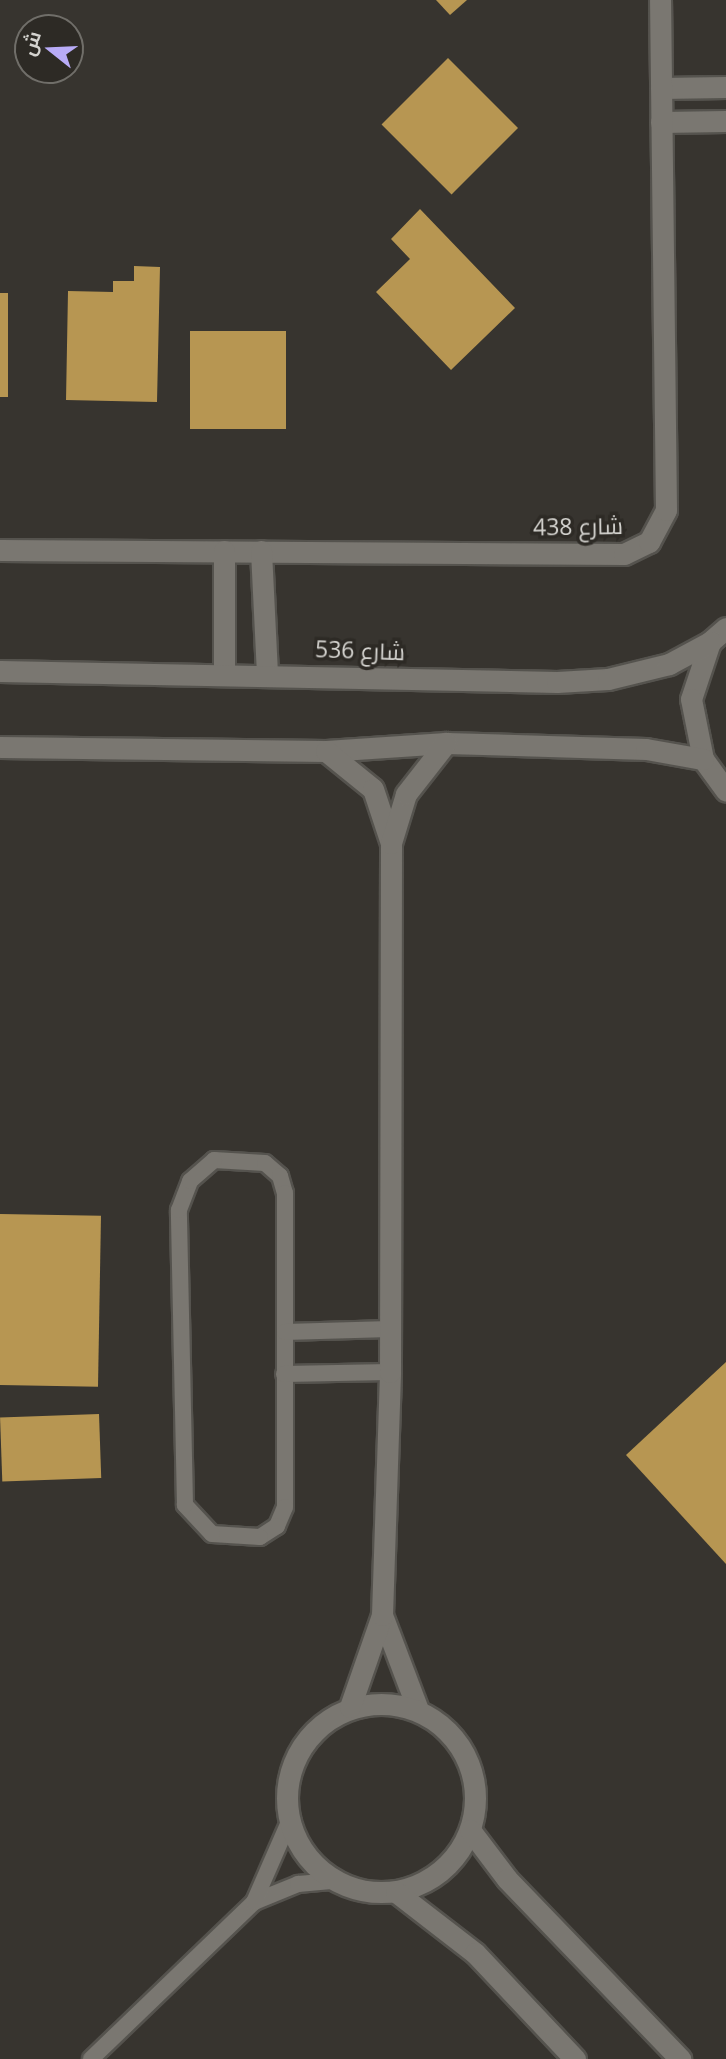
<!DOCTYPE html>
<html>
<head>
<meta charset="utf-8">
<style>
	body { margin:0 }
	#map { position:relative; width:726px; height:2059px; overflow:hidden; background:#37342f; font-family:"Open Sans",Cairo,sans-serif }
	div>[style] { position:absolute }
	.building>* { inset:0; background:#b79652; transform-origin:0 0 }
	.roads { filter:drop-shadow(2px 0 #55534e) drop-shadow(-2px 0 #55534e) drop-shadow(0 2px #55534e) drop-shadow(0 -2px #55534e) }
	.lane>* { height:16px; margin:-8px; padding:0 8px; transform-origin:8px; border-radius:8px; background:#7a7771 }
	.street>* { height:21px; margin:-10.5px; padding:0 10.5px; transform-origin:10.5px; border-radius:10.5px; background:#7a7771 }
	.street>.ring { margin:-10.5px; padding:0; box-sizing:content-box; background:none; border:21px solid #7a7771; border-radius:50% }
	span { translate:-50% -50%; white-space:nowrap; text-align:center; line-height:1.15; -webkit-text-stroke:7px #2d2a25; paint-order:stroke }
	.street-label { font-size:23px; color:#d4d3cf }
	.north { position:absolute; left:14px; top:14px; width:70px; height:70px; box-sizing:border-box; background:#2d2a25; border:2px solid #706e69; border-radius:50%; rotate:288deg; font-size:19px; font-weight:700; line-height:28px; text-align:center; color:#d4d3cf }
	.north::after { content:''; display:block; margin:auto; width:24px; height:32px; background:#b8abf7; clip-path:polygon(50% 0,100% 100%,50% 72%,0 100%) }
</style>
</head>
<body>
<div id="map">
	<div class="building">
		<div style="clip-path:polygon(436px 0,467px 0,450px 15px)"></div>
		<div style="left:448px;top:58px;width:99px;height:94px;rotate:45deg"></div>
		<div style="clip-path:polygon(420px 209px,515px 308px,451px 370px,376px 292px,410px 259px,391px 239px)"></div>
		<div style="clip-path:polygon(134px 266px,160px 267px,157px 402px,66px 400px,68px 291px,113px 292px,113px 281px,134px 281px)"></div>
		<div style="left:0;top:293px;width:8px;height:104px"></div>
		<div style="left:190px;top:331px;width:96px;height:98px"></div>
		<div style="left:0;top:1214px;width:101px;height:171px;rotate:1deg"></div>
		<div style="clip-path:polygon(726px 1362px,726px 1564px,626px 1455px)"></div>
		<div style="left:99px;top:1414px;width:64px;height:99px;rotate:88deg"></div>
	</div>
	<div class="roads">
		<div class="lane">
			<div style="left:214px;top:1160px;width:51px;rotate:3.4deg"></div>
			<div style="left:265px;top:1163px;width:20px;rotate:41deg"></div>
			<div style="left:280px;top:1176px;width:18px;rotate:74deg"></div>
			<div style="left:285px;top:1193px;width:314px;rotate:90deg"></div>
			<div style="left:285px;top:1507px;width:21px;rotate:113deg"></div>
			<div style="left:277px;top:1526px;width:20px;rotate:147deg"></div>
			<div style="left:260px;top:1537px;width:48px;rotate:-176.4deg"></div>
			<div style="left:212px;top:1534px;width:40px;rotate:-133deg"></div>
			<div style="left:185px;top:1505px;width:295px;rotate:-91.2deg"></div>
			<div style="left:179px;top:1210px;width:31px;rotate:-69deg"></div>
			<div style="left:190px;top:1181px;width:32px;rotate:-41deg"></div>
			<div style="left:285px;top:1332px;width:105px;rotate:-1.6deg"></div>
			<div style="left:284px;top:1374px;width:106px;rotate:-1.1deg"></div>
			<div style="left:254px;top:1902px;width:48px;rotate:-22.2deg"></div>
			<div style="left:298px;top:1884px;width:36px;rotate:-5deg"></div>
			<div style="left:91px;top:2059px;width:226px;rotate:-43.9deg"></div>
			<div style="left:254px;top:1902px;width:87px;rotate:-66.4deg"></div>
		</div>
		<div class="street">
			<div style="left:661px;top:88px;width:65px;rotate:-0.9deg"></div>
			<div style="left:661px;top:122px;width:65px;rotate:-0.9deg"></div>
			<div style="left:0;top:550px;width:624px;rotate:0.37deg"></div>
			<div style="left:624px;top:554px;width:28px;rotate:-26deg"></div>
			<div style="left:649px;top:542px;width:36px;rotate:-62deg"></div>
			<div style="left:666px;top:510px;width:510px;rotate:-90.67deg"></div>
			<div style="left:224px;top:551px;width:123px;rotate:90deg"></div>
			<div style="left:261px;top:551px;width:123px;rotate:87.2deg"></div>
			<div style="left:726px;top:628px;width:21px;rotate:139deg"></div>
			<div style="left:710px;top:642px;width:60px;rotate:108.4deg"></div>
			<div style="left:691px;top:699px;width:61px;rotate:78.7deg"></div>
			<div style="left:703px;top:759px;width:39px;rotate:54deg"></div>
			<div style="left:0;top:671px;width:557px;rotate:1.13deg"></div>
			<div style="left:557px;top:682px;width:51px;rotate:-3.4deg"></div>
			<div style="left:608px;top:679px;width:63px;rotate:-13.8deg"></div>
			<div style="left:669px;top:664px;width:47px;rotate:-28.2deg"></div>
			<div style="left:0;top:747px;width:326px;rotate:0.7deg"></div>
			<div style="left:326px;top:751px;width:120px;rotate:-3.8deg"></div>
			<div style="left:446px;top:743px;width:200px;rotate:1.7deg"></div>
			<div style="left:646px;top:749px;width:58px;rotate:10deg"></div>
			<div style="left:326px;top:751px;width:60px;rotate:39deg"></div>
			<div style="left:373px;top:789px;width:57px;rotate:71.6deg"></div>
			<div style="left:382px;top:1615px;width:102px;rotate:69.2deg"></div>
			<div class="ring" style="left:287px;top:1704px;width:167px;height:167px"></div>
			<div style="left:350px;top:1707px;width:97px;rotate:-70.8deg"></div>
			<div style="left:382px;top:1615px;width:243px;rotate:-88.1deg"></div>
			<div style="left:390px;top:1372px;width:529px;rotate:-89.89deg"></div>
			<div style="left:391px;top:843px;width:51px;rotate:-73deg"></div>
			<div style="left:406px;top:794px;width:65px;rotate:-51.9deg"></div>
			<div style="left:470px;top:1830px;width:61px;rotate:52.9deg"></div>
			<div style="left:507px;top:1879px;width:250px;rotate:46.1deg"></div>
			<div style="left:396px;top:1892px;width:100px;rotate:37.7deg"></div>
			<div style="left:475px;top:1953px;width:146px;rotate:46.7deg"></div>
		</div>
	</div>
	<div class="street-label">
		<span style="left:578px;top:526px;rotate:-1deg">شارع 438</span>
		<span style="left:360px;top:650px;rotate:2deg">شارع 536</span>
	</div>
	<div class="north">ش</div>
</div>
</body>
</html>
